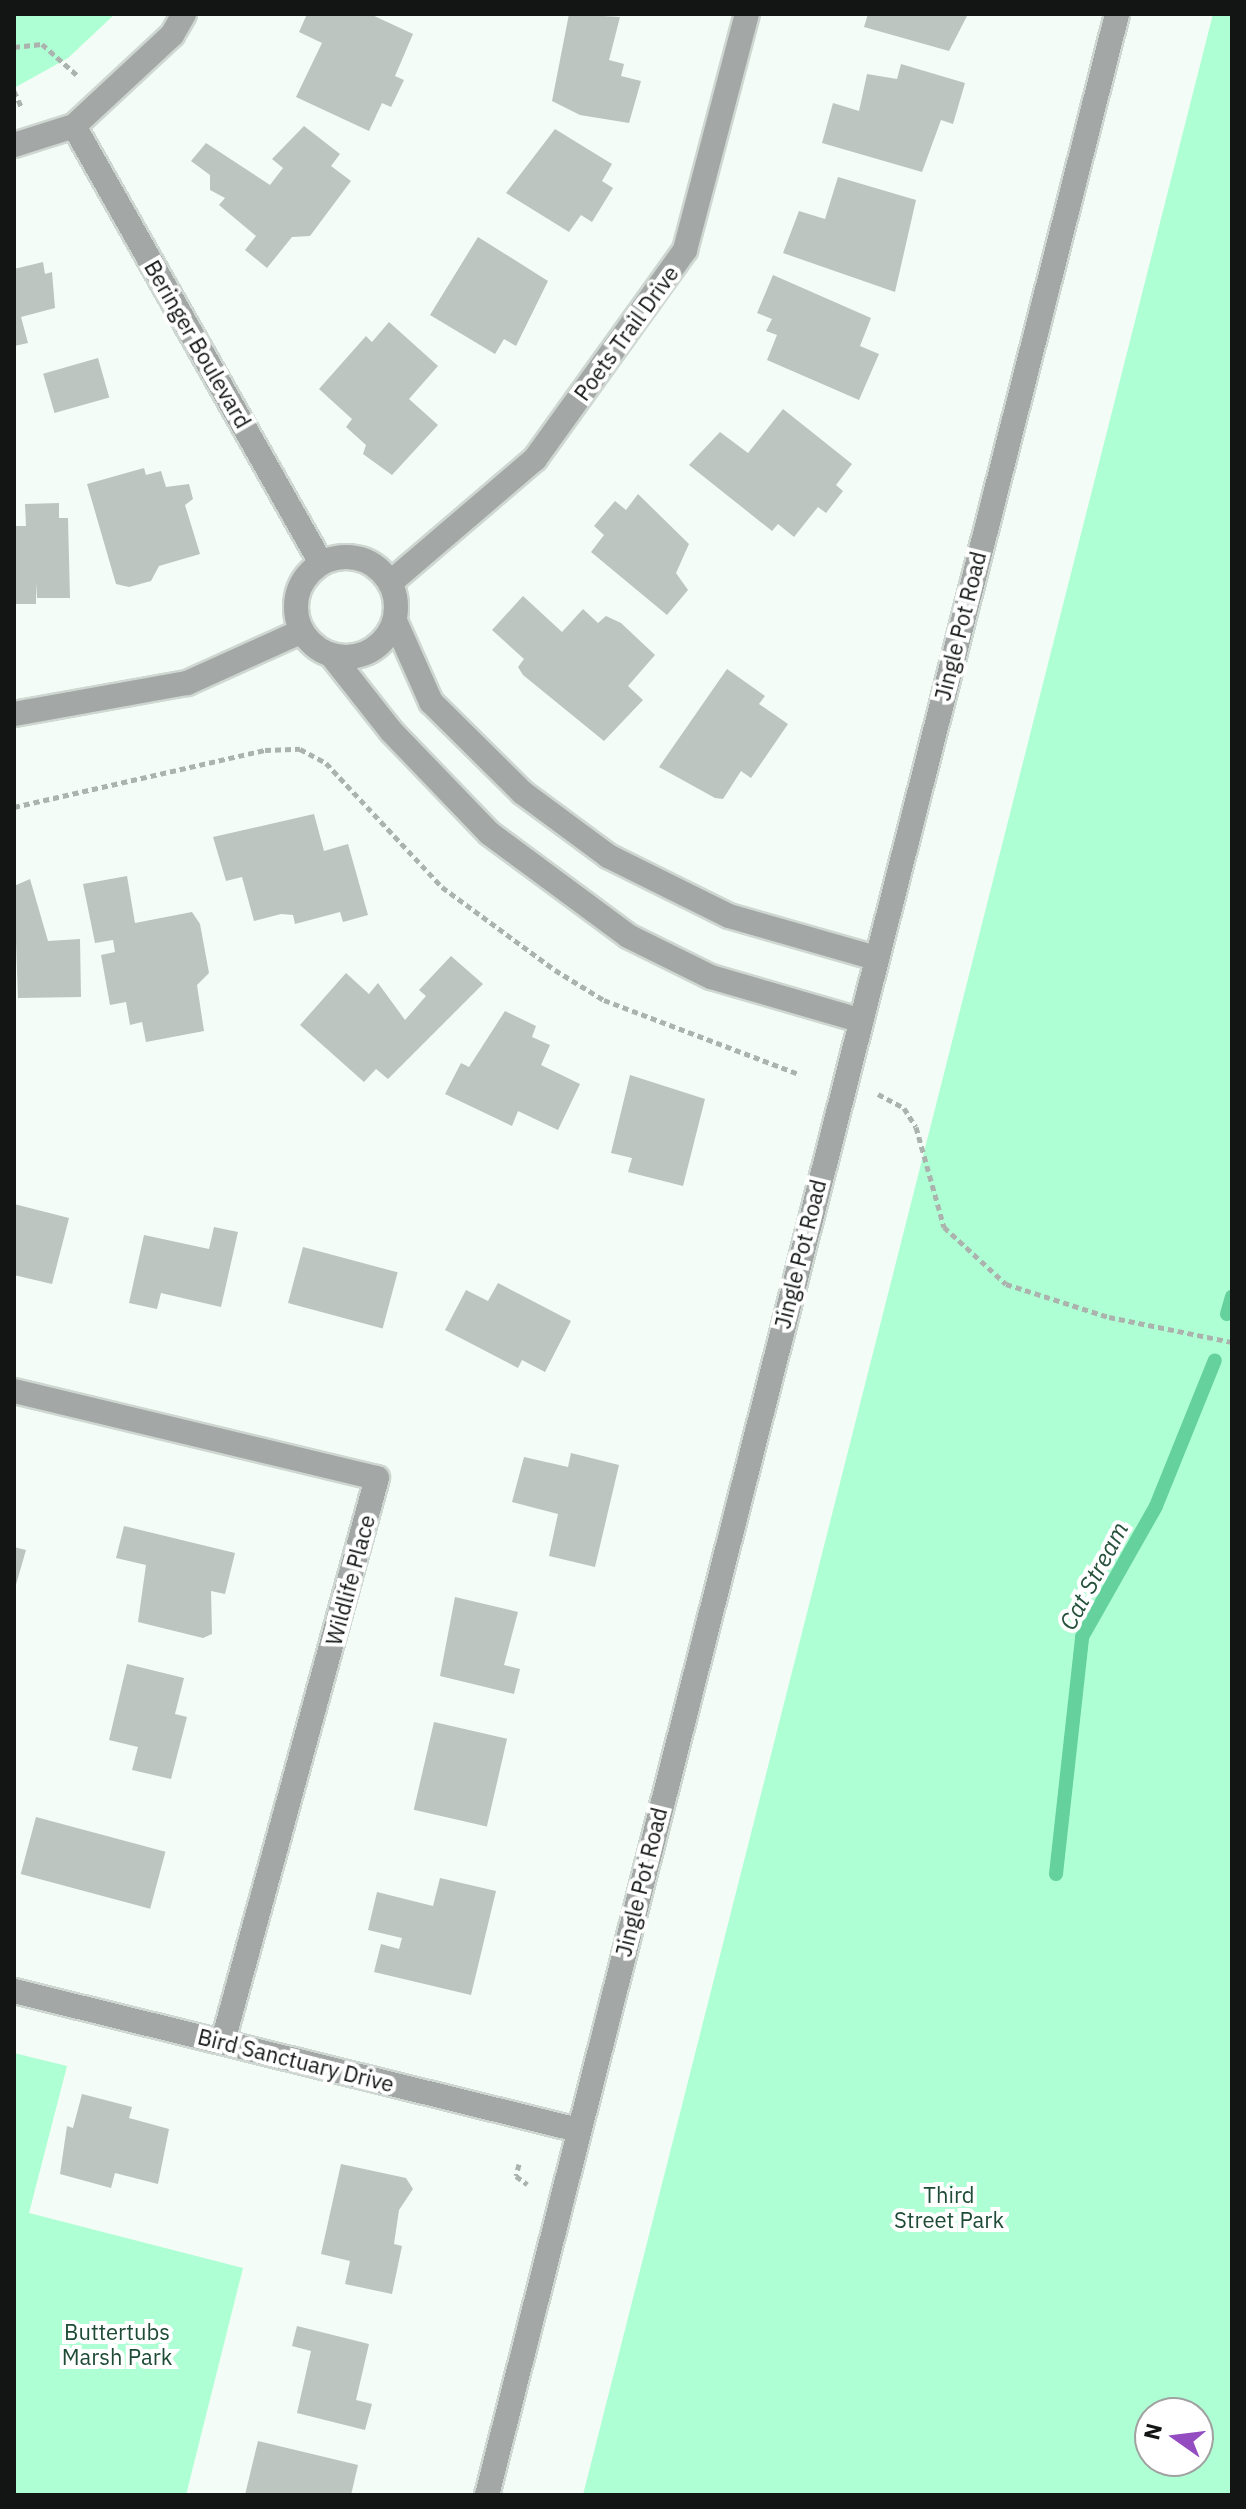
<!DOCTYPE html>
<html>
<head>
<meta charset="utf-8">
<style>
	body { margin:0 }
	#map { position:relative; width:1246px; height:2509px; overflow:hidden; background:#f3fcf6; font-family:"IBM Plex Sans",sans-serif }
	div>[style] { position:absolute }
	.green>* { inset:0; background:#aeffd3 }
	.stream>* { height:14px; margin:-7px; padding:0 7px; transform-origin:7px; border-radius:7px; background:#65d19c }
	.building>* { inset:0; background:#bcc5bf; transform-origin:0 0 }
	.path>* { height:5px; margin-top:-2.5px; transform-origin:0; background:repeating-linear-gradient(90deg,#acb3ae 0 6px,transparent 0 10px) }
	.roads { filter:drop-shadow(2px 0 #cfd7d2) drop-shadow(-2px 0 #cfd7d2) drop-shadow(0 2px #cfd7d2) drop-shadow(0 -2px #cfd7d2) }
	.minor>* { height:24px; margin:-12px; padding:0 12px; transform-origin:12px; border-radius:12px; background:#a3a7a5 }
	.minor>.ring { margin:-12px; padding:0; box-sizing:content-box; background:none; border:24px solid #a3a7a5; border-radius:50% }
	span { translate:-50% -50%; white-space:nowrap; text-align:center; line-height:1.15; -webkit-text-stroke:8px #fff; paint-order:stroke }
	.street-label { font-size:22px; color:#121513 }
	.park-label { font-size:22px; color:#1e4b35 }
	.water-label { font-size:24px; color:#26523c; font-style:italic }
	.frame { position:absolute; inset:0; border:16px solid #121513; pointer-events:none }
	.north { position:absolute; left:1134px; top:2397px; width:80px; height:80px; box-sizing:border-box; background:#fff; border:2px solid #a0a1a1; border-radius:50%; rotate:284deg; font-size:22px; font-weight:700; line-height:32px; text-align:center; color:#121513 }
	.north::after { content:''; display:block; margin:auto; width:28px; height:36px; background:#944dc1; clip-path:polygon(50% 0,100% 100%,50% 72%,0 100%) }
</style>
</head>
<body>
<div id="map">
	<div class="green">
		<div style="clip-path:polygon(14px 14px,115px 14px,68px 58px,14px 88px)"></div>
		<div style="clip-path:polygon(evenodd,1213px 14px,1232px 14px,1232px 2495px,583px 2495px,1213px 14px,1150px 2413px,1198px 2413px,1198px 2461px,1150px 2461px,1150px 2413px)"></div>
		<div style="clip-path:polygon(14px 2053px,67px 2066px,29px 2213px,243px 2268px,186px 2495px,14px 2495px)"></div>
	</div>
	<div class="stream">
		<div style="left:1227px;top:1314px;width:18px;rotate:-74deg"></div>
		<div style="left:1056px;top:1874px;width:238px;rotate:-83.7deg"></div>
		<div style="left:1082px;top:1637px;width:150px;rotate:-60.5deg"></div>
		<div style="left:1156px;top:1506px;width:157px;rotate:-68deg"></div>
	</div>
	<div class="building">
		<div style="clip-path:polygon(307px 14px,370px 14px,413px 34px,395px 76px,404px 80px,391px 107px,382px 103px,369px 131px,296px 97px,322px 43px,299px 32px)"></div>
		<div style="clip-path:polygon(569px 14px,620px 17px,609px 60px,624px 64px,621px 76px,641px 81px,629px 123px,580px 115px,552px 101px)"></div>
		<div style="clip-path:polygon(868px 14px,968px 14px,949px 51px,864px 27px)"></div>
		<div style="clip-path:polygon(901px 64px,965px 83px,953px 124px,941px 120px,922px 172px,822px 143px,833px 103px,859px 111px,867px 74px,897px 79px)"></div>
		<div style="clip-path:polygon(304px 126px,340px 154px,331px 166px,351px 181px,310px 236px,292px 237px,267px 268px,245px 250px,256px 236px,219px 205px,225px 198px,210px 190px,210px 175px,191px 161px,206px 143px,270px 185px,283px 168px,272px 159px)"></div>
		<div style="clip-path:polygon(555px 129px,612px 164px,602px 181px,613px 188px,592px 222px,581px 215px,569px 232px,506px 193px)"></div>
		<div style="clip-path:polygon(838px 177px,916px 200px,895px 292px,783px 253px,799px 211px,825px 219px)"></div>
		<div style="clip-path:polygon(478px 237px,548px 281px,516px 346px,504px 339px,495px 354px,430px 315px)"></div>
		<div style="clip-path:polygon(43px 262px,45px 274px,52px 272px,55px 308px,21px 317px,28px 343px,14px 346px,14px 269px)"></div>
		<div style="clip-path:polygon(773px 275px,871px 318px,860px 346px,879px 354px,859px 400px,767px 360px,777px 335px,766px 331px,772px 319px,757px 313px)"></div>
		<div style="clip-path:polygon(389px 322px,438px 366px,409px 399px,438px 425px,392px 475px,363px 454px,366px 445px,346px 427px,352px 419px,319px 389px,366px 336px,372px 342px)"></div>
		<div style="left:98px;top:358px;width:41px;height:57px;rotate:74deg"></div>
		<div style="clip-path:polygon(783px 409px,852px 464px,836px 485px,843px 491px,826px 513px,818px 507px,794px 537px,778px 524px,772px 531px,689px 465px,720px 432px,748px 453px)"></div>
		<div style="clip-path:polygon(144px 468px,146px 475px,161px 471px,166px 487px,189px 484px,193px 499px,185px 505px,200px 554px,159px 566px,151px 581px,129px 587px,116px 584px,87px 484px)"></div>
		<div style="clip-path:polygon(638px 494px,689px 544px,676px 573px,688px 590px,667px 615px,591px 552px,604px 535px,594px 526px,615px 501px,626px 510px)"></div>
		<div style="clip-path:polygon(59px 503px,59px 518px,68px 518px,70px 598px,37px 598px,36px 583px,36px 604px,14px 604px,14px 526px,26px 526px,25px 504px)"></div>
		<div style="clip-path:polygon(523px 596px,562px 632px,583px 609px,598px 623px,606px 616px,621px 623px,655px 655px,628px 686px,643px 700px,604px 741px,523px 675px,518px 667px,524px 659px,492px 630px)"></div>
		<div style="clip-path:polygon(727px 669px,765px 696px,759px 704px,788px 724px,751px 778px,741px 771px,723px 799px,715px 798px,659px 767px)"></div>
		<div style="clip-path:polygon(314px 814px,324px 851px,348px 844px,368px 915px,343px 922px,340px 912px,295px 924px,293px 915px,281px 914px,254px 921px,242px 877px,226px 881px,213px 837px)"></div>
		<div style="clip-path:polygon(127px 876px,135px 923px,192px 912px,200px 924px,209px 973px,197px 985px,204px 1031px,146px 1042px,142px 1022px,130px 1025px,126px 1002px,110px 1005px,101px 955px,115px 952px,113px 940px,95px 943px,83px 884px)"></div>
		<div style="clip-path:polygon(30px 879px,48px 941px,80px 939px,81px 997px,18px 998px,14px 886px)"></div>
		<div style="clip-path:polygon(451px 956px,483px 984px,388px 1079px,376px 1069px,364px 1082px,300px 1025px,346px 973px,369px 994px,378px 983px,405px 1020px,426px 996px,419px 990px)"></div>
		<div style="clip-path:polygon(505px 1011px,536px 1026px,532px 1037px,550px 1045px,541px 1065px,580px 1084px,558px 1130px,518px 1111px,512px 1126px,445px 1094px,461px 1063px,469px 1067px)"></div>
		<div style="clip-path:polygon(630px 1075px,705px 1099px,683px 1186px,628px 1172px,632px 1158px,611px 1153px)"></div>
		<div style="clip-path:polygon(14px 1204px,69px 1218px,52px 1284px,14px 1275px)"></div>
		<div style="clip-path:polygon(214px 1227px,238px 1232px,221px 1307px,161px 1293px,157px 1309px,129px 1303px,144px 1235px,209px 1249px)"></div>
		<div style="left:303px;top:1247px;width:98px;height:58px;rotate:15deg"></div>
		<div style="clip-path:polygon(498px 1283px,571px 1321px,545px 1372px,522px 1360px,518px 1368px,445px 1330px,466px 1290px,488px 1301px)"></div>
		<div style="clip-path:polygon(571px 1453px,619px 1465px,595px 1567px,549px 1556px,558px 1514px,512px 1502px,524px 1457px,568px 1467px)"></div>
		<div style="clip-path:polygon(124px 1526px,235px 1553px,225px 1594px,211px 1591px,212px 1634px,203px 1638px,138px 1622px,146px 1565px,116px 1558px)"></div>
		<div style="clip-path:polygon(14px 1547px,26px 1550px,15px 1588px,14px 1588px)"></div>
		<div style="clip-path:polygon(455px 1597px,518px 1612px,504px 1665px,520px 1669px,514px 1694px,440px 1676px)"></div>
		<div style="clip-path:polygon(127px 1664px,184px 1678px,175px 1714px,187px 1717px,171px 1779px,132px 1770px,138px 1747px,109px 1740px)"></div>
		<div style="left:434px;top:1722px;width:75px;height:90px;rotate:13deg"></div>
		<div style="left:36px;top:1817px;width:134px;height:59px;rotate:15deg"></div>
		<div style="clip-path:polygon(440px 1878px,496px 1891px,471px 1995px,374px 1972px,381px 1944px,399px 1949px,402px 1938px,368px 1930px,377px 1892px,433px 1906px)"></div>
		<div style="clip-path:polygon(82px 2094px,132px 2107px,129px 2118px,169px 2129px,158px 2184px,115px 2173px,111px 2188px,60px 2174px,67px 2126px,73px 2128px)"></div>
		<div style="clip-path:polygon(341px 2164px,406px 2178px,413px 2189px,399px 2210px,394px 2244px,402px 2246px,392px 2294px,345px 2284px,350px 2261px,321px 2254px)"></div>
		<div style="clip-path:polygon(297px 2326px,369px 2344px,356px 2400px,372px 2404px,365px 2430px,297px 2413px,311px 2351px,292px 2346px)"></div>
		<div style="clip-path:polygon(258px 2441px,358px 2465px,351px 2495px,245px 2495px)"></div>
	</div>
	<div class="path">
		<div style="left:14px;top:47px;width:28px;rotate:-6deg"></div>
		<div style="left:42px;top:44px;width:48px;rotate:41.6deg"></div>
		<div style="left:14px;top:91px;width:19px;rotate:65deg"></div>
		<div style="left:14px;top:807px;width:257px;rotate:-12.8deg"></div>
		<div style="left:265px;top:750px;width:35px;rotate:-2deg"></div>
		<div style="left:300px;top:749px;width:30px;rotate:28deg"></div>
		<div style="left:326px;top:763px;width:170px;rotate:46.9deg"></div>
		<div style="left:442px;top:887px;width:140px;rotate:36.3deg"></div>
		<div style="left:555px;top:970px;width:57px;rotate:31.5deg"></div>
		<div style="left:604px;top:1000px;width:209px;rotate:20.8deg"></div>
		<div style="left:878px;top:1094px;width:30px;rotate:28deg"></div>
		<div style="left:904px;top:1108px;width:22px;rotate:58deg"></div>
		<div style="left:916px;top:1127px;width:104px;rotate:74.4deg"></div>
		<div style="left:944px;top:1227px;width:84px;rotate:42.6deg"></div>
		<div style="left:1006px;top:1284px;width:108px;rotate:17.8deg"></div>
		<div style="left:1109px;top:1317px;width:126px;rotate:11.5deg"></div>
		<div style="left:519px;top:2164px;width:12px;rotate:104deg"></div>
		<div style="left:516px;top:2176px;width:14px;rotate:36deg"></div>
	</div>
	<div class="roads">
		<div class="minor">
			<div style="left:74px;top:126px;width:502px;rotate:60.52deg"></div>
			<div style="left:14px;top:145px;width:63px;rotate:-17.6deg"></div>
			<div style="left:74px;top:126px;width:134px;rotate:-42.9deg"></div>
			<div style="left:172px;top:35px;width:24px;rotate:-60deg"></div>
			<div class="ring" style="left:296px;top:557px;width:76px;height:76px"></div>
			<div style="left:391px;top:582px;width:189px;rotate:-40.5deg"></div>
			<div style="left:535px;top:459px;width:257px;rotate:-54.3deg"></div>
			<div style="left:685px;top:250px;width:244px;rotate:-75.3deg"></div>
			<div style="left:395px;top:621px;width:89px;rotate:66deg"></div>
			<div style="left:431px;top:702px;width:129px;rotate:44.7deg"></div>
			<div style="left:523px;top:793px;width:106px;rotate:36.5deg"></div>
			<div style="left:608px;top:856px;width:135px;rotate:26.4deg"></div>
			<div style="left:729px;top:916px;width:152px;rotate:16deg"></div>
			<div style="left:332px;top:656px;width:95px;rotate:51.8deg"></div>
			<div style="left:391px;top:731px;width:141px;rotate:46.1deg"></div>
			<div style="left:489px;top:833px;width:173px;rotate:36.5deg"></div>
			<div style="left:628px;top:936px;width:93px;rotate:26.3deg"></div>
			<div style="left:711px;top:977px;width:154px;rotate:16.2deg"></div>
			<div style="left:14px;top:714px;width:176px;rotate:-10.2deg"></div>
			<div style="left:187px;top:683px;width:126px;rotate:-24.3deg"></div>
			<div style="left:14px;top:1391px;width:373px;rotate:13.5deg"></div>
			<div style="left:377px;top:1478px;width:584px;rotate:105.3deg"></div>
			<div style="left:14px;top:1991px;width:581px;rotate:13.84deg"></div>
			<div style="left:487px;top:2495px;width:2560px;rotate:-75.75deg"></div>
		</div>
	</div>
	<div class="street-label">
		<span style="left:626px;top:333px;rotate:-54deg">Poets Trail Drive</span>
		<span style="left:198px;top:344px;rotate:60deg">Beringer Boulevard</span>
		<span style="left:960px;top:626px;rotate:-76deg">Jingle Pot Road</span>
		<span style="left:800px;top:1254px;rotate:-76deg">Jingle Pot Road</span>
		<span style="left:350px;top:1580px;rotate:-75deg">Wildlife Place</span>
		<span style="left:641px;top:1882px;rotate:-76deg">Jingle Pot Road</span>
		<span style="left:296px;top:2060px;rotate:14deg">Bird Sanctuary Drive</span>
	</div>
	<div class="park-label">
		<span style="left:949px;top:2207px">Third<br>Street Park</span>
		<span style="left:117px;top:2344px">Buttertubs<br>Marsh Park</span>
	</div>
	<div class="water-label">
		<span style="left:1094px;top:1576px;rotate:-62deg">Cat Stream</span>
	</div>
	<div class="frame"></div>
	<div class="north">N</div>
</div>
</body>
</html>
